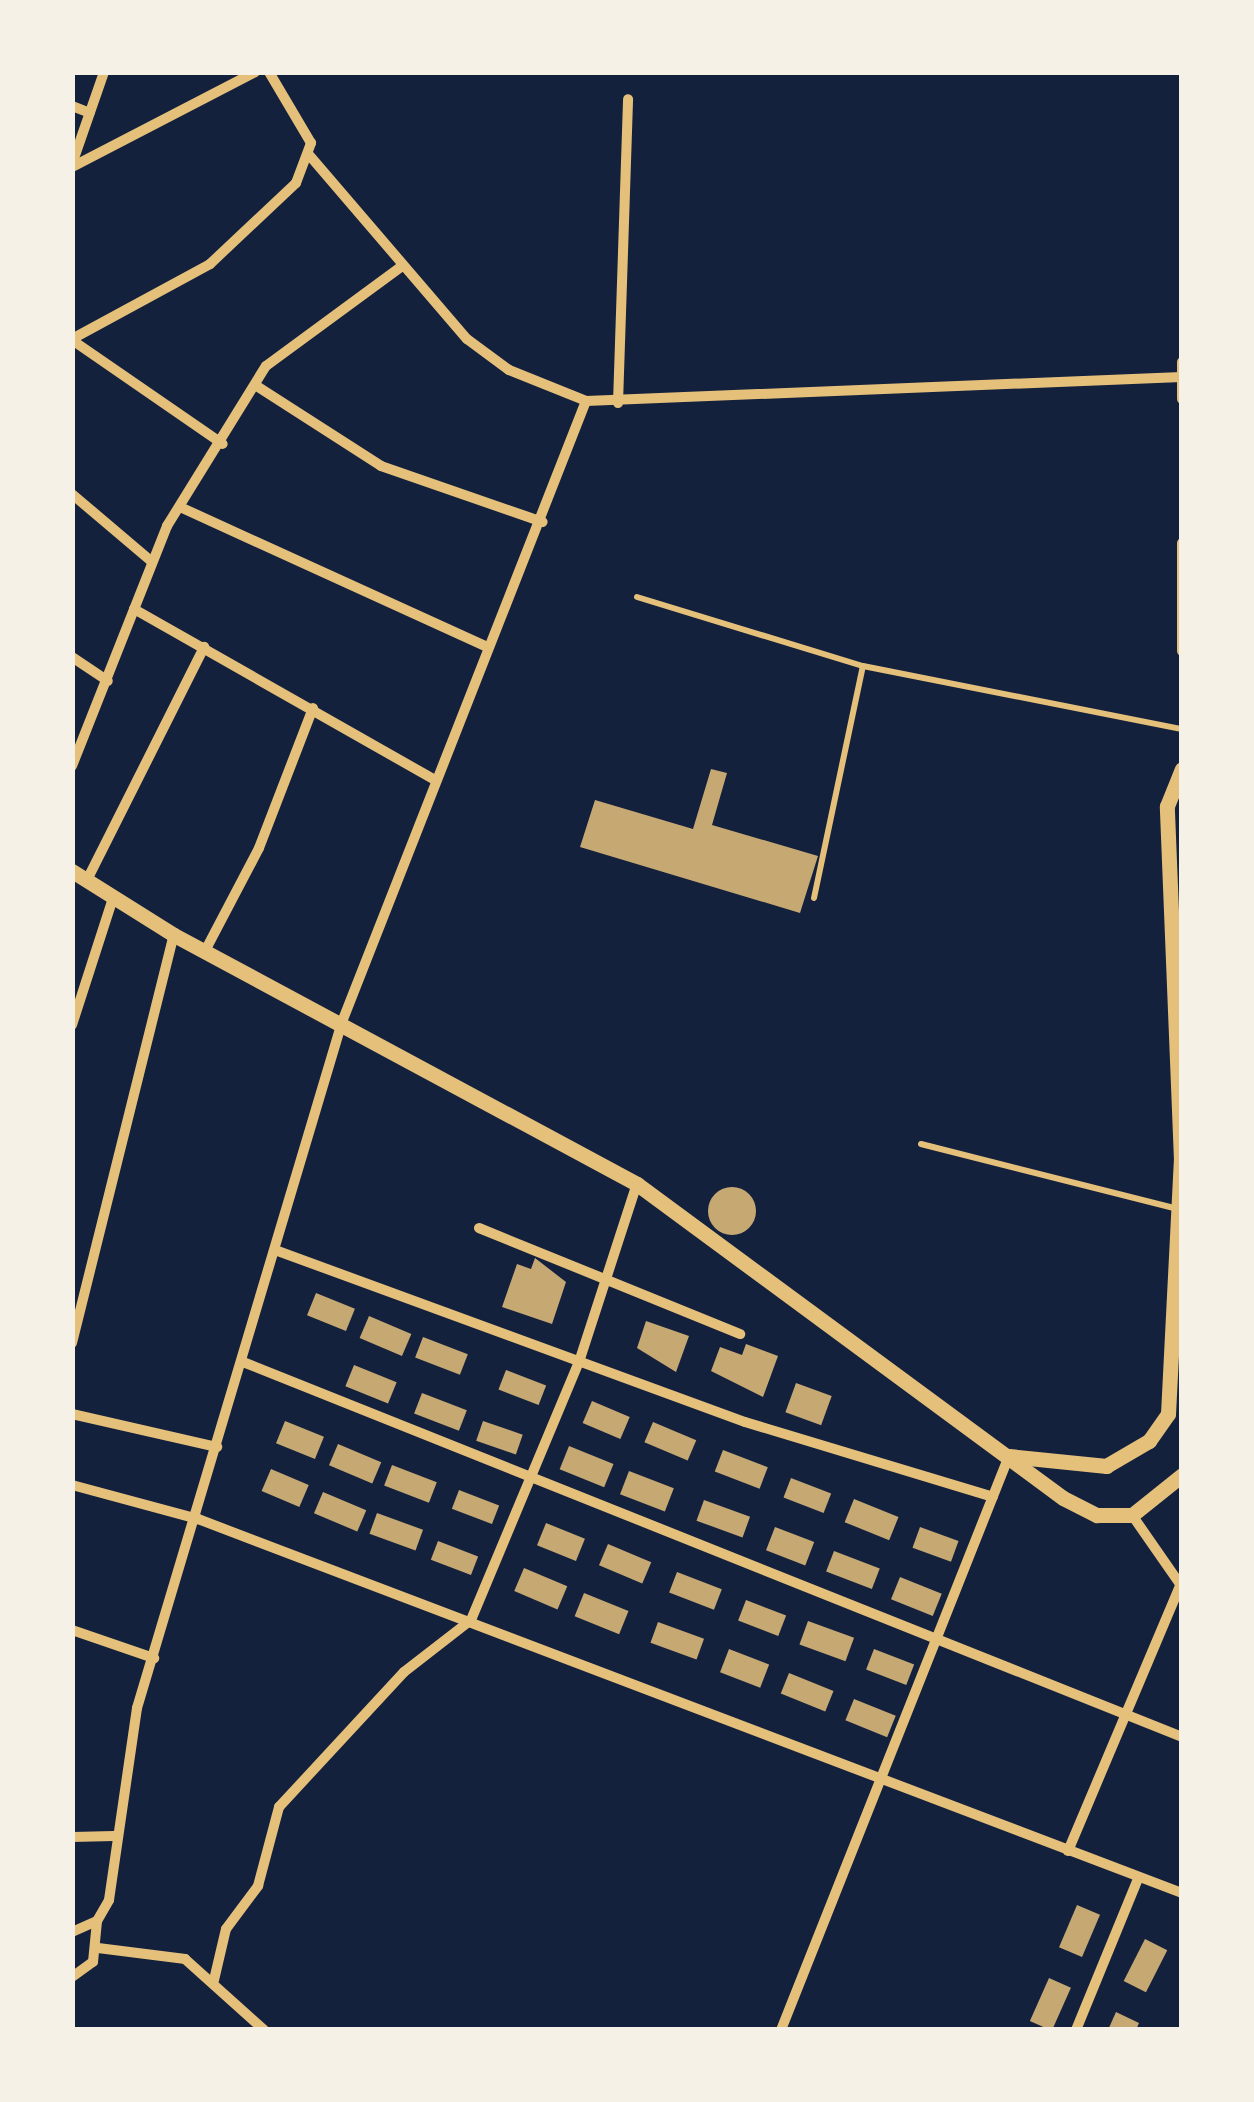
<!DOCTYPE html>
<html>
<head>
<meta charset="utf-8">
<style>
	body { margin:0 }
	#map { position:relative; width:1254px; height:2102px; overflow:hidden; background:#14213d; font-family:Lora,serif }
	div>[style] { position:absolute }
	.building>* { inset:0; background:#c6a872; transform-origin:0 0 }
	.round { border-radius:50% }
	.service>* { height:6px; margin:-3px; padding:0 3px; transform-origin:3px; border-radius:3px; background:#e5c07b }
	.minor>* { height:10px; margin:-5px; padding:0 5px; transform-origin:5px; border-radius:5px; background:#e5c07b }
	.tertiary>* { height:15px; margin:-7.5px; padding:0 7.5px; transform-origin:7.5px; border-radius:7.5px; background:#e5c07b }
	span { translate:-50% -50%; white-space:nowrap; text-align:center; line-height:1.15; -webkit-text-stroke:8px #f6f1e7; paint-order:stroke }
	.frame { position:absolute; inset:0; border:75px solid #f6f1e7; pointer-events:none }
</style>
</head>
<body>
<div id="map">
	<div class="building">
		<div style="clip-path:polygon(711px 769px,727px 773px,712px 825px,818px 856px,800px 913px,580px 847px,595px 800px,693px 829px)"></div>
		<div class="round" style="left:708px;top:1187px;width:48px;height:48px"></div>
		<div style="clip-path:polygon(535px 1258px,566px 1282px,552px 1324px,502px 1307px,517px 1264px,531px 1269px)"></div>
		<div style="left:316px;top:1293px;width:42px;height:24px;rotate:22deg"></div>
		<div style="left:369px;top:1316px;width:46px;height:24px;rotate:23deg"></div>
		<div style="clip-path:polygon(646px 1321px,689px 1336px,676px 1372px,637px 1348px)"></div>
		<div style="left:423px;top:1337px;width:48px;height:22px;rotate:21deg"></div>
		<div style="clip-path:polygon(746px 1344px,778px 1356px,763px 1397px,711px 1371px,720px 1347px,742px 1355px)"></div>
		<div style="left:354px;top:1365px;width:46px;height:23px;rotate:22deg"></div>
		<div style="left:506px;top:1370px;width:43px;height:21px;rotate:21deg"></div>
		<div style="left:796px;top:1383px;width:38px;height:31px;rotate:20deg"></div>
		<div style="left:422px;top:1393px;width:48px;height:22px;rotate:21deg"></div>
		<div style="left:592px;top:1401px;width:41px;height:24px;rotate:23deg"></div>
		<div style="left:285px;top:1421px;width:42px;height:24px;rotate:22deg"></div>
		<div style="left:483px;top:1421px;width:42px;height:21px;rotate:19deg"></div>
		<div style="left:653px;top:1422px;width:47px;height:22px;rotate:23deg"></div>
		<div style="left:338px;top:1444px;width:47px;height:23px;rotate:23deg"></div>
		<div style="left:569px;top:1446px;width:48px;height:25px;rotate:22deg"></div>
		<div style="left:723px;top:1450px;width:48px;height:23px;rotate:21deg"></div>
		<div style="left:392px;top:1465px;width:48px;height:22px;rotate:21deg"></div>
		<div style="left:271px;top:1469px;width:41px;height:24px;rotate:23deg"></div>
		<div style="left:629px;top:1471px;width:48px;height:25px;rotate:21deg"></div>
		<div style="left:791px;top:1478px;width:43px;height:21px;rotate:21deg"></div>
		<div style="left:459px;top:1490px;width:43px;height:20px;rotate:21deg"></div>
		<div style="left:323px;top:1492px;width:47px;height:23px;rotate:23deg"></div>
		<div style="left:854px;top:1499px;width:48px;height:25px;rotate:22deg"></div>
		<div style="left:704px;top:1500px;width:49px;height:22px;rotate:20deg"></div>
		<div style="left:377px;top:1513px;width:49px;height:22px;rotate:20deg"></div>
		<div style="left:546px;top:1523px;width:42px;height:24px;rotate:22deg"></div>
		<div style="left:775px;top:1527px;width:42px;height:25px;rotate:21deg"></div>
		<div style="left:920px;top:1527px;width:41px;height:22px;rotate:20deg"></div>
		<div style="left:438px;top:1541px;width:43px;height:20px;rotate:21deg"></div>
		<div style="left:608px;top:1544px;width:47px;height:23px;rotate:23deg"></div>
		<div style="left:834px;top:1551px;width:49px;height:22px;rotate:21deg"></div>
		<div style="left:524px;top:1568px;width:47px;height:25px;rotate:23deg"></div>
		<div style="left:677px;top:1572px;width:48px;height:22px;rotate:21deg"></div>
		<div style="left:900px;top:1577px;width:45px;height:24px;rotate:22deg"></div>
		<div style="left:584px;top:1593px;width:48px;height:25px;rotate:22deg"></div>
		<div style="left:746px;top:1600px;width:43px;height:22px;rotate:21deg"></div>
		<div style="left:808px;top:1621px;width:49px;height:25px;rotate:20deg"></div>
		<div style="left:658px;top:1622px;width:49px;height:22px;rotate:20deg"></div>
		<div style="left:729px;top:1649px;width:43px;height:25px;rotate:21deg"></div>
		<div style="left:874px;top:1649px;width:43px;height:22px;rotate:21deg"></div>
		<div style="left:789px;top:1673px;width:48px;height:22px;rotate:22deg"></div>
		<div style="left:854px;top:1699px;width:45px;height:23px;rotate:22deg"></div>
		<div style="left:1077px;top:1905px;width:25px;height:46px;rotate:23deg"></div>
		<div style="left:1145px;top:1939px;width:25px;height:47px;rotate:27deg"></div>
		<div style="left:1049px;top:1978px;width:24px;height:47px;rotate:24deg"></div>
		<div style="clip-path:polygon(1116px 2012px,1139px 2023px,1136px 2030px,1108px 2030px)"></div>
	</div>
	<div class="service">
		<div style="left:637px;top:597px;width:236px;rotate:17deg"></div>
		<div style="left:863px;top:666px;width:325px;rotate:11.2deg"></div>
		<div style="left:814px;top:898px;width:237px;rotate:-78.1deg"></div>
		<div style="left:921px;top:1144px;width:264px;rotate:14.2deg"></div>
	</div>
	<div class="minor">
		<div style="left:72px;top:106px;width:19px;rotate:21deg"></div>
		<div style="left:310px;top:156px;width:241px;rotate:49.4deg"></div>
		<div style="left:467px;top:339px;width:52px;rotate:36.4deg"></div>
		<div style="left:509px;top:370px;width:83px;rotate:21.9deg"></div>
		<div style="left:586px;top:401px;width:596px;rotate:-2.31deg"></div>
		<div style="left:72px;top:164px;width:97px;rotate:-70.8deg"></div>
		<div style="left:72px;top:167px;width:206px;rotate:-27.4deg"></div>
		<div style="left:72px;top:339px;width:157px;rotate:-28.5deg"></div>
		<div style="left:210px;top:264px;width:118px;rotate:-43.3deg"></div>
		<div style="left:296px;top:183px;width:43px;rotate:-69.4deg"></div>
		<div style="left:311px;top:143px;width:82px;rotate:-120.6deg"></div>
		<div style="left:72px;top:340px;width:183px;rotate:34.6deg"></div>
		<div style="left:1182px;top:362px;width:37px;rotate:90deg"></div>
		<div style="left:255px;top:385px;width:150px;rotate:32.7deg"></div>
		<div style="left:381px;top:466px;width:171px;rotate:19.1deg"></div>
		<div style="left:618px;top:403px;width:304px;rotate:-88.1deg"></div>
		<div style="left:72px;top:494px;width:104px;rotate:40.3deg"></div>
		<div style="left:180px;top:507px;width:335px;rotate:24.5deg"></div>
		<div style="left:1182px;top:543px;width:108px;rotate:90deg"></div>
		<div style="left:134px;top:609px;width:346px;rotate:29.6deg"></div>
		<div style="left:72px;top:657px;width:43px;rotate:33.7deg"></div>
		<div style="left:72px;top:766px;width:258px;rotate:-68.4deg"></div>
		<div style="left:167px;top:526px;width:188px;rotate:-58.3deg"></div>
		<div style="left:266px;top:366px;width:167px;rotate:-36.3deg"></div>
		<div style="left:87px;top:880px;width:261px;rotate:-63.3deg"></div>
		<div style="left:205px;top:951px;width:116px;rotate:-62.3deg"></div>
		<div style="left:259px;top:848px;width:150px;rotate:-68.9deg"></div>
		<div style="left:72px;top:1025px;width:133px;rotate:-72.1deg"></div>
		<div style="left:479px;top:1228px;width:282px;rotate:22.1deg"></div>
		<div style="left:275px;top:1250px;width:500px;rotate:20.1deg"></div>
		<div style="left:745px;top:1422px;width:259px;rotate:16.8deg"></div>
		<div style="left:72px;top:1343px;width:421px;rotate:-76deg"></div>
		<div style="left:243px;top:1362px;width:1011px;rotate:21.77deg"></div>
		<div style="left:72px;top:1414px;width:149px;rotate:12.8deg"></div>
		<div style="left:72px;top:1485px;width:131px;rotate:15.1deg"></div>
		<div style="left:198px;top:1519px;width:1053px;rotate:20.81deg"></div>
		<div style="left:1132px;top:1515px;width:88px;rotate:55.2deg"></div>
		<div style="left:72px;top:1630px;width:87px;rotate:18.9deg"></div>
		<div style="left:72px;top:1837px;width:42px;rotate:-1.4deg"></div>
		<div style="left:1068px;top:1851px;width:288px;rotate:-67.1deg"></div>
		<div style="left:72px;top:1932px;width:27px;rotate:-24deg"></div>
		<div style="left:97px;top:1921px;width:24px;rotate:-60deg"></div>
		<div style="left:109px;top:1900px;width:194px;rotate:-81.7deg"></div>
		<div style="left:137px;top:1708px;width:716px;rotate:-73.36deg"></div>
		<div style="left:342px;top:1022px;width:667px;rotate:-68.55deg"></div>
		<div style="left:98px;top:1948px;width:88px;rotate:7.2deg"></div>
		<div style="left:185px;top:1959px;width:106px;rotate:41.9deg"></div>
		<div style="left:72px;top:1977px;width:26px;rotate:-36deg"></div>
		<div style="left:93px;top:1962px;width:41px;rotate:-84.4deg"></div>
		<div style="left:214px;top:1980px;width:52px;rotate:-76.8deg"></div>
		<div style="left:226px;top:1929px;width:54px;rotate:-53.3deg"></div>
		<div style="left:258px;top:1886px;width:82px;rotate:-75.1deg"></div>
		<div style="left:279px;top:1807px;width:184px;rotate:-47.2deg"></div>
		<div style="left:404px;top:1672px;width:85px;rotate:-37.8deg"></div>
		<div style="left:471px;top:1620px;width:280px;rotate:-67.3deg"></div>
		<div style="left:579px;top:1362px;width:187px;rotate:-72deg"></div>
		<div style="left:781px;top:2030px;width:618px;rotate:-68.34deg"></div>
		<div style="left:1076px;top:2030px;width:163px;rotate:-67.7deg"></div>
	</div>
	<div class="tertiary">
		<div style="left:72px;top:871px;width:120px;rotate:32.1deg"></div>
		<div style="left:174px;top:935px;width:526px;rotate:28.27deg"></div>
		<div style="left:637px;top:1184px;width:529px;rotate:36.39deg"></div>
		<div style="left:1063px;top:1498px;width:38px;rotate:27deg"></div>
		<div style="left:1097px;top:1515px;width:35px"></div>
		<div style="left:1132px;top:1515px;width:64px;rotate:-38.7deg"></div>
		<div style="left:1009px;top:1456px;width:98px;rotate:5.9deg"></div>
		<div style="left:1106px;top:1466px;width:50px;rotate:-30.2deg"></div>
		<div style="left:1149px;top:1441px;width:33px;rotate:-55deg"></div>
		<div style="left:1168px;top:1414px;width:254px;rotate:-87.1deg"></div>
		<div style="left:1181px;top:1160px;width:354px;rotate:-92.3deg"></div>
		<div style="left:1167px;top:806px;width:40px;rotate:-68deg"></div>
	</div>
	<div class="frame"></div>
</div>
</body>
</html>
